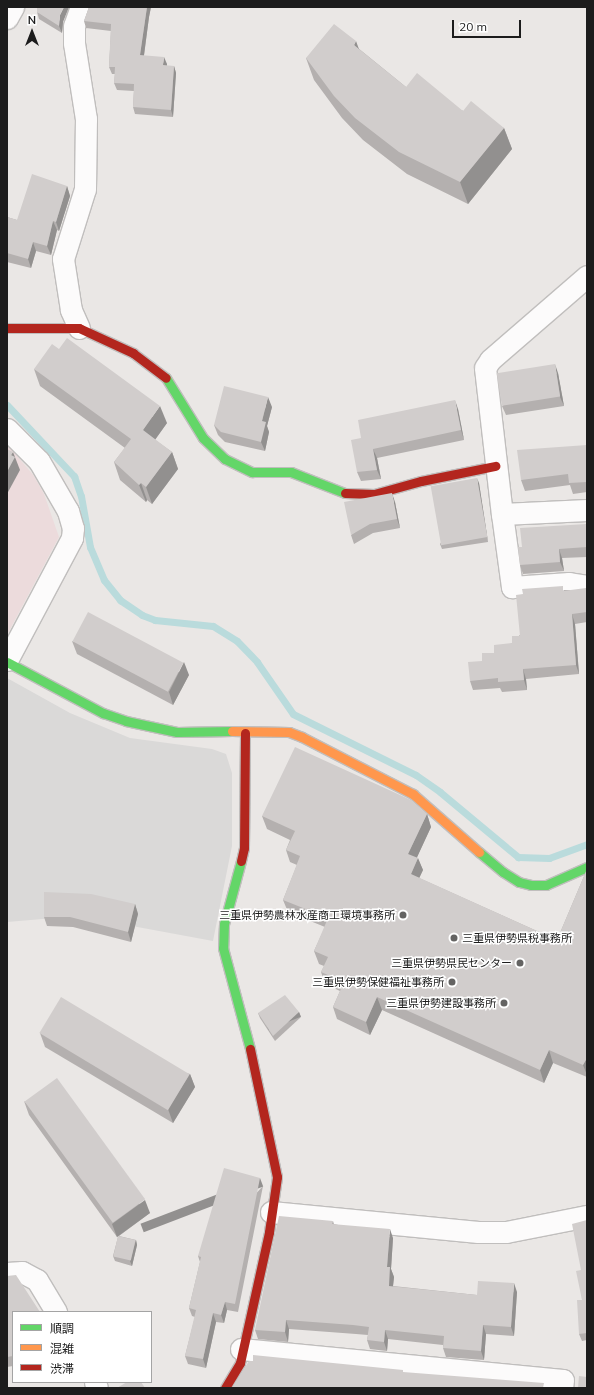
<!DOCTYPE html>
<html>
<head>
<meta charset="utf-8">
<style>
	body { margin:0 }
	#map { position:relative; width:594px; height:1395px; overflow:hidden; background:#eae7e5; font-family:Mulish,"Noto Sans JP",sans-serif }
	div>[style] { position:absolute }
	.commercial>* { inset:0; background:#ecdbdc }
	.parking>* { inset:0; background:#dad9d8 }
	.stream>* { height:7px; margin:-3.5px; padding:0 3.5px; transform-origin:3.5px; border-radius:3.5px; background:#badbdc }
	.roads { filter:drop-shadow(1px 0 #c0bebd) drop-shadow(-1px 0 #c0bebd) drop-shadow(0 1px #c0bebd) drop-shadow(0 -1px #c0bebd) }
	.street>* { height:21px; margin:-10.5px; padding:0 10.5px; transform-origin:10.5px; border-radius:10.5px; background:#fcfbfb }
	.fast>* { height:9px; margin:-4.5px; padding:0 4.5px; transform-origin:4.5px; border-radius:4.5px; background:#63d668 }
	.slow>* { height:9px; margin:-4.5px; padding:0 4.5px; transform-origin:4.5px; border-radius:4.5px; background:#ff974d }
	.jam>* { height:9px; margin:-4.5px; padding:0 4.5px; transform-origin:4.5px; border-radius:4.5px; background:#b3261e }
	.wall>* { inset:0; background:#b4b0af }
	.shaded-wall>* { inset:0; background:#92908f; transform-origin:0 0 }
	.building>* { inset:0; background:#d1cdcc; transform-origin:0 0 }
	.dots>* { width:11px; height:11px; translate:-50% -50%; box-sizing:border-box; border:2px solid #fff; border-radius:50% }
	span { translate:-50% -50%; white-space:nowrap; text-align:center; line-height:1.15; -webkit-text-stroke:3px #fff; paint-order:stroke }
	.poi-label { font-size:11px; color:#1c1c1c }
	.right { translate:-100% -50%; text-align:right }
	.left { translate:0 -50%; text-align:left }
	.frame { position:absolute; inset:0; border:8px solid #1c1c1c; pointer-events:none }
	.legend { position:absolute; left:12px; top:1311px; width:140px; height:72px; box-sizing:border-box; background:#fff; border:1px solid #a4a4a4; margin:0; padding:5px 7px; list-style:none; font-size:12px; color:#1c1c1c }
	.legend li { display:flex; align-items:center; gap:8px; height:20px }
	.legend b { width:20px; border:1px solid #a4a4a4 }
	.north { position:absolute; left:12px; top:12px; width:40px; height:40px; -webkit-text-stroke:3px #fff; paint-order:stroke; rotate:0deg; font-size:11px; font-weight:700; line-height:16px; text-align:center; color:#1c1c1c }
	.north::after { content:''; display:block; margin:auto; width:14px; height:18px; background:#1c1c1c; clip-path:polygon(50% 0,100% 100%,50% 72%,0 100%) }
	.scale { position:absolute; left:452px; top:20px; width:69px; height:18px; box-sizing:border-box; border:2px solid #1c1c1c; border-top:0; padding-left:5px; font-size:12px; line-height:14px; white-space:nowrap; color:#1c1c1c; -webkit-text-stroke:3px #fff; paint-order:stroke }
</style>
</head>
<body>
<div id="map">
	<div class="commercial">
		<div style="clip-path:polygon(7px 444px,34px 476px,44px 494px,59px 537px,8px 633px)"></div>
	</div>
	<div class="parking">
		<div style="clip-path:polygon(7px 678px,70px 713px,130px 738px,212px 749px,226px 754px,232px 773px,232px 846px,213px 941px,78px 916px,7px 922px)"></div>
	</div>
	<div class="stream">
		<div style="left:7px;top:405px;width:98px;rotate:46.7deg"></div>
		<div style="left:74px;top:476px;width:21px;rotate:71deg"></div>
		<div style="left:81px;top:496px;width:52px;rotate:80deg"></div>
		<div style="left:90px;top:547px;width:36px;rotate:67deg"></div>
		<div style="left:104px;top:580px;width:26px;rotate:51deg"></div>
		<div style="left:120px;top:600px;width:27px;rotate:34deg"></div>
		<div style="left:142px;top:615px;width:14px;rotate:21deg"></div>
		<div style="left:155px;top:620px;width:58px;rotate:5.9deg"></div>
		<div style="left:213px;top:626px;width:28px;rotate:32deg"></div>
		<div style="left:237px;top:641px;width:29px;rotate:46deg"></div>
		<div style="left:257px;top:662px;width:63px;rotate:55.3deg"></div>
		<div style="left:293px;top:714px;width:137px;rotate:26.4deg"></div>
		<div style="left:416px;top:775px;width:29px;rotate:35deg"></div>
		<div style="left:440px;top:792px;width:102px;rotate:39.8deg"></div>
		<div style="left:518px;top:857px;width:31px;rotate:2deg"></div>
		<div style="left:549px;top:858px;width:40px;rotate:-20.2deg"></div>
	</div>
	<div class="roads">
		<div class="street">
			<div style="left:7px;top:18px;width:13px;rotate:-61deg"></div>
			<div style="left:587px;top:276px;width:128px;rotate:139.1deg"></div>
			<div style="left:490px;top:360px;width:9px;rotate:122deg"></div>
			<div style="left:485px;top:368px;width:147px;rotate:83.4deg"></div>
			<div style="left:502px;top:514px;width:85px;rotate:-2.7deg"></div>
			<div style="left:79px;top:328px;width:20px;rotate:-114deg"></div>
			<div style="left:71px;top:310px;width:52px;rotate:-98.9deg"></div>
			<div style="left:63px;top:259px;width:73px;rotate:-72.6deg"></div>
			<div style="left:85px;top:189px;width:70px;rotate:-89.2deg"></div>
			<div style="left:86px;top:119px;width:77px;rotate:-99deg"></div>
			<div style="left:74px;top:43px;width:17px;rotate:-90deg"></div>
			<div style="left:74px;top:26px;width:20px;rotate:-70deg"></div>
			<div style="left:7px;top:429px;width:45px;rotate:45deg"></div>
			<div style="left:39px;top:461px;width:58px;rotate:59.9deg"></div>
			<div style="left:68px;top:511px;width:18px;rotate:74deg"></div>
			<div style="left:73px;top:528px;width:10px;rotate:96deg"></div>
			<div style="left:72px;top:538px;width:138px;rotate:118deg"></div>
			<div style="left:502px;top:514px;width:74px;rotate:82.2deg"></div>
			<div style="left:512px;top:587px;width:57px;rotate:-4deg"></div>
			<div style="left:569px;top:583px;width:18px;rotate:9deg"></div>
			<div style="left:271px;top:1212px;width:208px;rotate:5.5deg"></div>
			<div style="left:478px;top:1232px;width:28px"></div>
			<div style="left:506px;top:1232px;width:83px;rotate:-11.2deg"></div>
			<div style="left:7px;top:1273px;width:15px;rotate:-4deg"></div>
			<div style="left:22px;top:1272px;width:17px;rotate:28deg"></div>
			<div style="left:37px;top:1280px;width:37px;rotate:59deg"></div>
			<div style="left:241px;top:1349px;width:323px;rotate:5.5deg"></div>
			<div style="left:563px;top:1380px;width:8px;rotate:97deg"></div>
			<div style="left:95px;top:1382px;width:6px;rotate:72deg"></div>
		</div>
		<div class="fast">
			<div style="left:166px;top:378px;width:70px;rotate:58.3deg"></div>
			<div style="left:203px;top:438px;width:30px;rotate:44deg"></div>
			<div style="left:225px;top:459px;width:30px;rotate:26deg"></div>
			<div style="left:252px;top:472px;width:39px"></div>
			<div style="left:291px;top:472px;width:58px;rotate:21.3deg"></div>
			<div style="left:7px;top:662px;width:109px;rotate:28deg"></div>
			<div style="left:103px;top:713px;width:24px;rotate:19deg"></div>
			<div style="left:126px;top:721px;width:52px;rotate:12.2deg"></div>
			<div style="left:177px;top:732px;width:55px;rotate:-1deg"></div>
			<div style="left:479px;top:852px;width:31px;rotate:40deg"></div>
			<div style="left:503px;top:872px;width:19px;rotate:32deg"></div>
			<div style="left:519px;top:882px;width:12px;rotate:14deg"></div>
			<div style="left:531px;top:885px;width:15px"></div>
			<div style="left:546px;top:885px;width:45px;rotate:-23.7deg"></div>
			<div style="left:241px;top:861px;width:65px;rotate:105.1deg"></div>
			<div style="left:224px;top:924px;width:24px;rotate:92deg"></div>
			<div style="left:223px;top:948px;width:105px;rotate:75deg"></div>
		</div>
		<div class="slow">
			<div style="left:232px;top:731px;width:57px;rotate:1deg"></div>
			<div style="left:289px;top:732px;width:14px;rotate:21deg"></div>
			<div style="left:302px;top:737px;width:125px;rotate:27.2deg"></div>
			<div style="left:413px;top:794px;width:88px;rotate:41.3deg"></div>
		</div>
		<div class="jam">
			<div style="left:7px;top:328px;width:72px"></div>
			<div style="left:79px;top:328px;width:60px;rotate:24.8deg"></div>
			<div style="left:133px;top:353px;width:41px;rotate:37.1deg"></div>
			<div style="left:345px;top:493px;width:29px;rotate:2deg"></div>
			<div style="left:374px;top:494px;width:49px;rotate:-15.5deg"></div>
			<div style="left:421px;top:481px;width:76px;rotate:-11.5deg"></div>
			<div style="left:241px;top:861px;width:13px;rotate:-77deg"></div>
			<div style="left:244px;top:848px;width:115px;rotate:-89.5deg"></div>
			<div style="left:225px;top:1388px;width:29px;rotate:-59deg"></div>
			<div style="left:240px;top:1363px;width:134px;rotate:-77.5deg"></div>
			<div style="left:269px;top:1232px;width:56px;rotate:-81.7deg"></div>
			<div style="left:277px;top:1177px;width:131px;rotate:-101.9deg"></div>
		</div>
	</div>
	<div class="wall">
		<div style="clip-path:polygon(89px 7px,151px 7px,149px 17px,144px 56px,167px 64px,167px 66px,174px 66px,176px 73px,173px 117px,135px 114px,133px 107px,134px 91px,117px 90px,114px 83px,115px 74px,112px 74px,109px 67px,111px 31px,86px 28px,84px 21px)"></div>
		<div style="clip-path:polygon(37px 12px,63px 22px,62px 33px,39px 19px)"></div>
		<div style="clip-path:polygon(358px 48px,406px 87px,504px 128px,512px 149px,468px 204px,407px 174px,363px 140px,342px 118px,314px 80px,306px 58px)"></div>
		<div style="clip-path:polygon(67px 186px,70px 196px,59px 231px,57px 230px,51px 255px,36px 251px,31px 268px,7px 262px,7px 217px,17px 220px)"></div>
		<div style="clip-path:polygon(34px 369px,167px 423px,155px 440px,172px 452px,178px 469px,152px 504px,147px 500px,146px 502px,120px 480px,114px 462px,125px 448px,40px 386px)"></div>
		<div style="clip-path:polygon(558px 373px,564px 406px,506px 415px,502px 406px)"></div>
		<div style="clip-path:polygon(272px 407px,267px 426px,269px 432px,265px 451px,225px 442px,218px 435px,214px 425px)"></div>
		<div style="clip-path:polygon(458px 409px,464px 440px,377px 458px,381px 479px,361px 481px,357px 472px,361px 438px)"></div>
		<div style="clip-path:polygon(587px 445px,587px 492px,573px 494px,570px 485px,525px 491px,521px 480px)"></div>
		<div style="clip-path:polygon(479px 483px,488px 542px,442px 549px,440px 544px)"></div>
		<div style="clip-path:polygon(395px 502px,400px 528px,373px 533px,354px 544px,351px 535px)"></div>
		<div style="clip-path:polygon(587px 524px,587px 557px,562px 558px,564px 571px,523px 574px,520px 565px,522px 547px)"></div>
		<div style="clip-path:polygon(564px 590px,587px 590px,587px 622px,575px 624px,579px 674px,526px 679px,527px 690px,502px 692px,500px 688px,473px 690px,470px 681px,482px 661px,494px 653px,512px 643px)"></div>
		<div style="clip-path:polygon(72px 641px,189px 675px,173px 705px,77px 654px)"></div>
		<div style="clip-path:polygon(427px 814px,431px 827px,417px 857px,423px 870px,419px 878px,557px 940px,587px 869px,587px 1077px,553px 1063px,544px 1083px,382px 1010px,370px 1035px,337px 1019px,333px 1007px,340px 991px,325px 984px,321px 972px,324px 966px,319px 964px,314px 951px,325px 927px,288px 912px,283px 900px,297px 865px,290px 862px,286px 850px,290px 840px,267px 829px,262px 816px)"></div>
		<div style="clip-path:polygon(135px 904px,138px 914px,131px 942px,73px 927px,47px 926px,44px 917px)"></div>
		<div style="clip-path:polygon(299px 1012px,301px 1017px,275px 1041px,260px 1018px,258px 1013px)"></div>
		<div style="clip-path:polygon(40px 1033px,190px 1074px,195px 1087px,173px 1123px,45px 1047px)"></div>
		<div style="clip-path:polygon(24px 1101px,150px 1213px,119px 1236px,136px 1240px,137px 1245px,132px 1266px,115px 1261px,113px 1256px,118px 1237px,117px 1237px,29px 1115px)"></div>
		<div style="clip-path:polygon(263px 1186px,238px 1312px,227px 1310px,224px 1323px,216px 1322px,206px 1368px,188px 1364px,185px 1356px,195px 1317px,192px 1316px,189px 1308px,200px 1262px,198px 1256px)"></div>
		<div style="clip-path:polygon(587px 1220px,587px 1340px,582px 1341px,579px 1334px,582px 1300px,581px 1270px)"></div>
		<div style="clip-path:polygon(333px 1221px,334px 1224px,393px 1238px,391px 1269px,394px 1277px,393px 1286px,477px 1295px,517px 1292px,514px 1336px,486px 1334px,484px 1360px,446px 1357px,443px 1348px,443px 1345px,388px 1339px,387px 1351px,370px 1349px,367px 1340px,368px 1335px,356px 1334px,289px 1329px,288px 1342px,258px 1339px,255px 1330px)"></div>
		<div style="clip-path:polygon(7px 1276px,13px 1312px,13px 1366px,7px 1367px)"></div>
	</div>
	<div class="shaded-wall">
		<div style="clip-path:polygon(64px 7px,69px 7px,63px 22px,62px 33px,59px 26px,60px 15px)"></div>
		<div style="clip-path:polygon(147px 7px,151px 7px,149px 17px,143px 62px,140px 55px)"></div>
		<div style="clip-path:polygon(356px 41px,364px 63px,354px 45px)"></div>
		<div style="clip-path:polygon(164px 57px,167px 64px,166px 73px,163px 65px)"></div>
		<div style="clip-path:polygon(174px 66px,176px 73px,173px 117px,171px 110px)"></div>
		<div style="clip-path:polygon(504px 128px,512px 149px,468px 204px,460px 182px)"></div>
		<div style="clip-path:polygon(67px 186px,70px 196px,59px 231px,56px 222px)"></div>
		<div style="clip-path:polygon(53px 221px,57px 230px,51px 255px,47px 246px)"></div>
		<div style="clip-path:polygon(33px 242px,36px 251px,31px 268px,28px 259px)"></div>
		<div style="clip-path:polygon(555px 364px,558px 373px,564px 406px,560px 397px)"></div>
		<div style="clip-path:polygon(268px 397px,272px 407px,267px 426px,269px 432px,265px 451px,261px 442px,262px 421px)"></div>
		<div style="clip-path:polygon(455px 400px,458px 409px,464px 440px,461px 430px)"></div>
		<div style="clip-path:polygon(160px 406px,167px 423px,149px 448px,143px 430px)"></div>
		<div style="clip-path:polygon(373px 449px,377px 458px,381px 479px,377px 470px)"></div>
		<div style="clip-path:polygon(13px 452px,20px 470px,7px 494px,7px 472px,11px 455px)"></div>
		<div style="clip-path:polygon(172px 452px,178px 469px,152px 504px,146px 487px)"></div>
		<div style="clip-path:polygon(477px 478px,479px 483px,488px 542px,487px 537px)"></div>
		<div style="clip-path:polygon(141px 483px,147px 500px,146px 502px,139px 485px)"></div>
		<div style="clip-path:polygon(392px 493px,395px 502px,400px 528px,397px 519px)"></div>
		<div style="clip-path:polygon(559px 549px,562px 558px,564px 571px,560px 562px)"></div>
		<div style="clip-path:polygon(572px 614px,575px 624px,579px 674px,576px 665px)"></div>
		<div style="clip-path:polygon(184px 662px,189px 675px,173px 705px,169px 692px)"></div>
		<div style="clip-path:polygon(523px 669px,526px 679px,527px 690px,524px 680px)"></div>
		<div style="clip-path:polygon(427px 814px,431px 827px,413px 866px,408px 854px)"></div>
		<div style="clip-path:polygon(418px 858px,423px 870px,415px 887px,411px 874px)"></div>
		<div style="clip-path:polygon(135px 904px,138px 914px,131px 942px,128px 932px)"></div>
		<div style="clip-path:polygon(377px 997px,382px 1010px,370px 1035px,366px 1022px)"></div>
		<div style="left:299px;top:1012px;width:5px;height:35px;rotate:68deg"></div>
		<div style="clip-path:polygon(549px 1050px,553px 1063px,544px 1083px,540px 1070px)"></div>
		<div style="clip-path:polygon(587px 1058px,587px 1075px,583px 1065px)"></div>
		<div style="clip-path:polygon(190px 1074px,195px 1087px,173px 1123px,168px 1109px)"></div>
		<div style="left:260px;top:1178px;width:9px;height:128px;rotate:69deg"></div>
		<div style="clip-path:polygon(145px 1200px,150px 1213px,117px 1237px,112px 1224px)"></div>
		<div style="clip-path:polygon(390px 1229px,393px 1238px,391px 1269px,394px 1277px,392px 1295px,389px 1286px,387px 1267px)"></div>
		<div style="clip-path:polygon(136px 1240px,137px 1245px,132px 1266px,130px 1261px)"></div>
		<div style="clip-path:polygon(514px 1283px,517px 1292px,514px 1336px,511px 1327px)"></div>
		<div style="clip-path:polygon(225px 1302px,227px 1310px,224px 1323px,221px 1315px)"></div>
		<div style="clip-path:polygon(213px 1313px,216px 1322px,206px 1368px,203px 1359px)"></div>
		<div style="clip-path:polygon(286px 1320px,289px 1329px,288px 1342px,285px 1332px)"></div>
		<div style="clip-path:polygon(483px 1325px,486px 1334px,484px 1360px,481px 1351px)"></div>
		<div style="clip-path:polygon(385px 1330px,388px 1339px,387px 1351px,384px 1342px)"></div>
	</div>
	<div class="building">
		<div style="clip-path:polygon(37px 7px,64px 7px,60px 15px,59px 26px,37px 12px)"></div>
		<div style="clip-path:polygon(89px 7px,147px 7px,140px 55px,164px 57px,163px 65px,174px 66px,171px 110px,133px 107px,134px 84px,114px 83px,115px 67px,109px 67px,111px 24px,84px 21px)"></div>
		<div style="clip-path:polygon(334px 24px,356px 41px,354px 45px,406px 87px,417px 73px,463px 111px,471px 101px,504px 128px,460px 182px,399px 152px,355px 118px,334px 96px,306px 58px)"></div>
		<div style="clip-path:polygon(32px 174px,67px 186px,56px 222px,53px 221px,47px 246px,33px 242px,28px 259px,7px 253px,7px 217px,17px 220px)"></div>
		<div style="clip-path:polygon(67px 338px,160px 406px,143px 430px,172px 452px,146px 487px,141px 483px,139px 485px,114px 462px,131px 439px,34px 369px,52px 344px,59px 349px)"></div>
		<div style="left:555px;top:364px;width:33px;height:59px;rotate:81deg"></div>
		<div style="clip-path:polygon(224px 386px,268px 397px,262px 421px,266px 422px,261px 442px,221px 432px,214px 425px)"></div>
		<div style="clip-path:polygon(455px 400px,461px 430px,373px 449px,377px 470px,357px 472px,351px 440px,361px 438px,358px 420px)"></div>
		<div style="clip-path:polygon(587px 445px,587px 482px,569px 483px,568px 474px,521px 480px,517px 450px)"></div>
		<div style="clip-path:polygon(7px 449px,13px 452px,11px 455px,15px 457px,7px 472px)"></div>
		<div style="left:477px;top:478px;width:60px;height:47px;rotate:80deg"></div>
		<div style="clip-path:polygon(392px 493px,397px 519px,370px 524px,351px 535px,344px 502px)"></div>
		<div style="clip-path:polygon(587px 524px,587px 547px,559px 549px,560px 562px,520px 565px,518px 547px,522px 547px,520px 528px)"></div>
		<div style="clip-path:polygon(563px 586px,563px 591px,586px 588px,587px 612px,572px 614px,576px 665px,523px 669px,524px 680px,498px 682px,498px 678px,470px 681px,468px 662px,482px 661px,482px 653px,494px 653px,494px 645px,512px 643px,512px 636px,520px 636px,516px 595px,523px 594px,522px 589px)"></div>
		<div style="left:88px;top:612px;width:108px;height:33px;rotate:28deg"></div>
		<div style="clip-path:polygon(295px 747px,411px 800px,427px 814px,408px 854px,418px 858px,411px 874px,557px 940px,587px 869px,587px 1058px,583px 1065px,549px 1050px,540px 1070px,377px 997px,366px 1022px,333px 1007px,344px 982px,321px 972px,328px 957px,314px 951px,328px 918px,283px 900px,300px 856px,286px 850px,295px 831px,262px 816px)"></div>
		<div style="clip-path:polygon(44px 892px,91px 894px,135px 904px,128px 932px,70px 917px,44px 917px)"></div>
		<div style="clip-path:polygon(285px 995px,299px 1012px,273px 1036px,258px 1013px)"></div>
		<div style="left:61px;top:997px;width:150px;height:42px;rotate:31deg"></div>
		<div style="left:57px;top:1078px;width:150px;height:40px;rotate:54deg"></div>
		<div style="clip-path:polygon(224px 1168px,260px 1178px,235px 1304px,225px 1302px,221px 1315px,213px 1313px,203px 1359px,185px 1356px,196px 1310px,189px 1308px,201px 1257px,198px 1256px)"></div>
		<div style="clip-path:polygon(279px 1216px,333px 1221px,332px 1224px,390px 1229px,387px 1267px,390px 1267px,389px 1286px,477px 1295px,478px 1281px,514px 1283px,511px 1327px,483px 1325px,481px 1351px,443px 1348px,444px 1336px,385px 1330px,384px 1342px,367px 1340px,369px 1327px,353px 1325px,286px 1320px,285px 1332px,255px 1330px)"></div>
		<div style="clip-path:polygon(587px 1220px,587px 1333px,579px 1334px,577px 1300px,582px 1300px,576px 1271px,581px 1270px,572px 1224px)"></div>
		<div style="left:118px;top:1236px;width:18px;height:21px;rotate:13deg"></div>
		<div style="clip-path:polygon(16px 1275px,40px 1312px,13px 1312px,13px 1356px,7px 1357px,7px 1276px)"></div>
		<div style="clip-path:polygon(253px 1355px,403px 1370px,403px 1372px,544px 1383px,543px 1388px,232px 1388px,249px 1361px,253px 1361px)"></div>
		<div style="clip-path:polygon(579px 1376px,587px 1377px,587px 1388px,578px 1388px)"></div>
		<div style="clip-path:polygon(127px 1382px,141px 1382px,145px 1388px,117px 1388px)"></div>
	</div>
	<div class="dots">
		<div style="left:403px;top:915px;background:#646362"></div>
		<div style="left:454px;top:938px;background:#646362"></div>
		<div style="left:520px;top:963px;background:#646362"></div>
		<div style="left:452px;top:982px;background:#646362"></div>
		<div style="left:504px;top:1003px;background:#646362"></div>
	</div>
	<div class="poi-label">
		<span class="right" style="left:395px;top:915px">三重県伊勢農林水産商工環境事務所</span>
		<span class="left" style="left:462px;top:938px">三重県伊勢県税事務所</span>
		<span class="right" style="left:512px;top:963px">三重県伊勢県民センター</span>
		<span class="right" style="left:444px;top:982px">三重県伊勢保健福祉事務所</span>
		<span class="right" style="left:496px;top:1003px">三重県伊勢建設事務所</span>
	</div>
	<div class="frame"></div>
	<ul class="legend">
	<li><b style="height:5px;background:#63d668"></b>順調</li>
	<li><b style="height:5px;background:#ff974d"></b>混雑</li>
	<li><b style="height:5px;background:#b3261e"></b>渋滞</li>
	</ul>
	<div class="north">N</div>
	<div class="scale">20 m</div>
</div>
</body>
</html>
